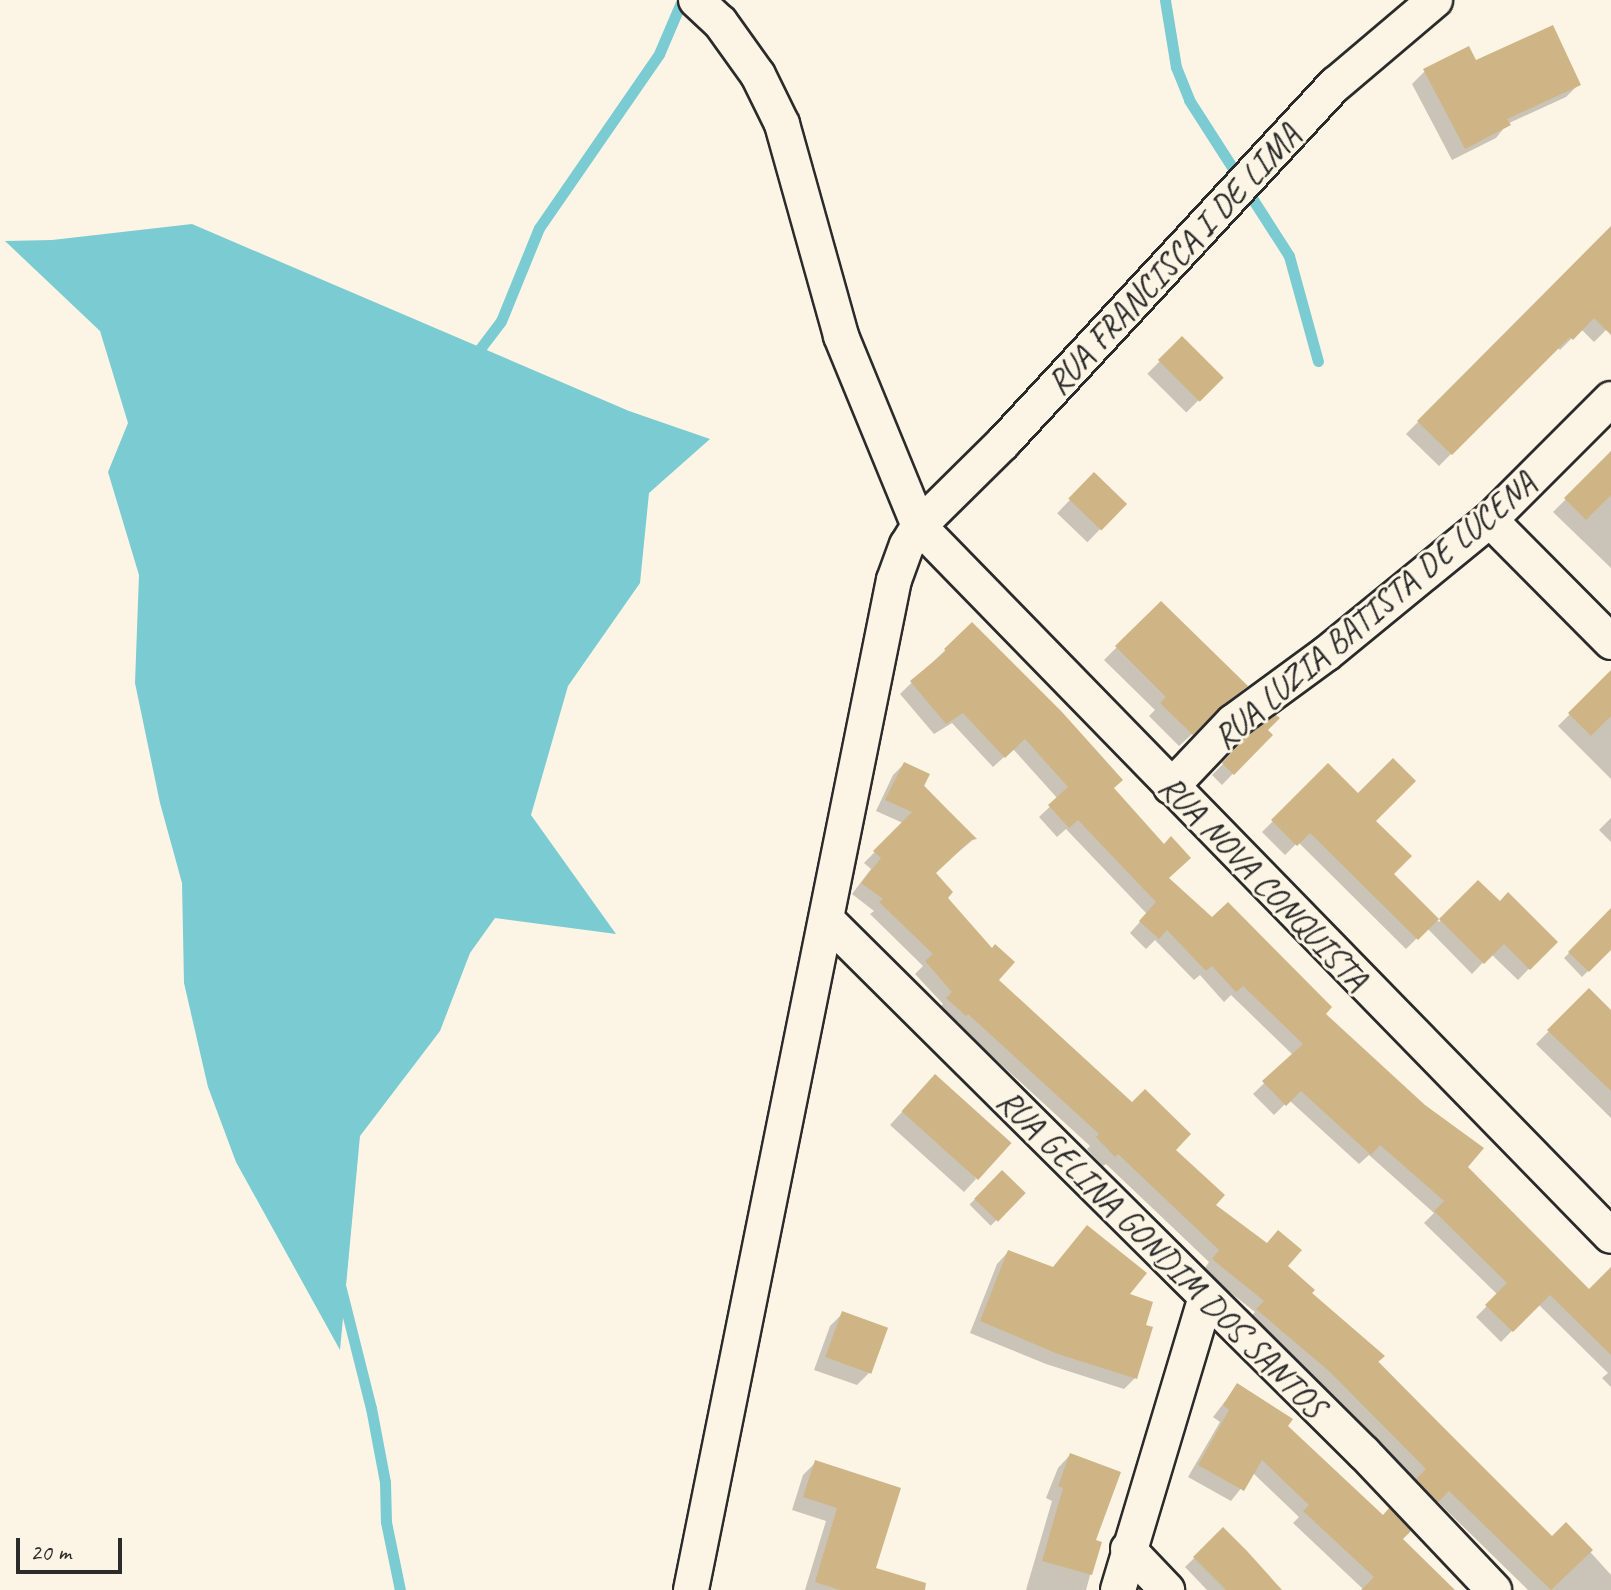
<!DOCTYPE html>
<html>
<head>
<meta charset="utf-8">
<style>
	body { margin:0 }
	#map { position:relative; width:1611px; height:1590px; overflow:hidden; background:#fcf5e5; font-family:Caveat,sans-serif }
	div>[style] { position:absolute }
	.water>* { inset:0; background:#7acbd2 }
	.shadow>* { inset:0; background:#0003; transform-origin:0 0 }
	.stream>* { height:11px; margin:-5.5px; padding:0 5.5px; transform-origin:5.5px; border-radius:5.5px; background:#7acbd2 }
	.building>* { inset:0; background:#cfb585; transform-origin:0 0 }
	.roads { filter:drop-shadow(2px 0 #2b2b2b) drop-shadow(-2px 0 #2b2b2b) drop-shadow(0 2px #2b2b2b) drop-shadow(0 -2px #2b2b2b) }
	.minor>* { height:34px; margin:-17px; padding:0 17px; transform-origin:17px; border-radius:17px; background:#fcf5e5 }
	span { translate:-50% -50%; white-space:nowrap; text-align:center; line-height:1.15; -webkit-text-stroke:6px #fcf5e5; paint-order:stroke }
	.street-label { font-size:34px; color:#2b2b2b }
	.scale { position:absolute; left:16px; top:1538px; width:106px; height:36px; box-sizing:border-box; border:4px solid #2b2b2b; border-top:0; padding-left:10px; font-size:24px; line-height:28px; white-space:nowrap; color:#2b2b2b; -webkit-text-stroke:6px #fcf5e5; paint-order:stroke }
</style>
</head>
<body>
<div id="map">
	<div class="water">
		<div style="clip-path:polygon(192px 224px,629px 411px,710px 439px,649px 493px,640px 583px,568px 686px,531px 815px,616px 934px,495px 918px,470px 953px,440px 1031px,360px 1136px,340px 1350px,236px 1162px,208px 1087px,184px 983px,182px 883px,160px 803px,135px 683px,139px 575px,108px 472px,128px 423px,100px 331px,5px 241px,52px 240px)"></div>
	</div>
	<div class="shadow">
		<div style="clip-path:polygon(1475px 62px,1578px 85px,1566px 97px,1507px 124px,1496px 138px,1452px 160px,1412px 84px,1425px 71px)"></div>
		<div style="clip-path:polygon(1603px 237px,1611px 241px,1611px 325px,1594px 342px,1581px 329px,1560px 350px,1557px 347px,1439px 466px,1406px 434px)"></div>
		<div style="left:1182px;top:339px;width:55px;height:49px;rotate:45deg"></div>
		<div style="clip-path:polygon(1606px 459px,1611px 464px,1611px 568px,1553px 512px)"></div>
		<div style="left:1094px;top:475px;width:42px;height:53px;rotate:44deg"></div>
		<div style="clip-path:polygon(1161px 603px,1245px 686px,1179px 746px,1149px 716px,1155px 710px,1104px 660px)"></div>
		<div style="clip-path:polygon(972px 624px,1112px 789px,1166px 879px,1323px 1014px,1465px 1167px,1589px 1292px,1611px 1285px,1611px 1387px,1602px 1378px,1608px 1373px,1538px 1304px,1501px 1342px,1476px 1317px,1498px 1295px,1424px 1223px,1434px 1213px,1369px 1155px,1359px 1164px,1289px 1100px,1274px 1115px,1253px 1094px,1293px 1055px,1231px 995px,1224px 1002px,1200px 975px,1194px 980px,1155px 940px,1146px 949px,1130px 933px,1147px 914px,1066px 829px,1057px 837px,1039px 817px,1058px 799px,1013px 749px,993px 767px,952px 723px,934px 734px,900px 694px)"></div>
		<div style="clip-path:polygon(1605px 679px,1611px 685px,1611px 779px,1558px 726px)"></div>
		<div style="clip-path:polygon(1265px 730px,1270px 735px,1222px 785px,1212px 775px,1248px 739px)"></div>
		<div style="clip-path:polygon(904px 764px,974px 839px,933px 873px,997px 980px,1174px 1150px,1213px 1205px,1286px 1267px,1552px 1539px,1566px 1525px,1611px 1575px,1611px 1590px,1528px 1590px,1437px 1501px,1426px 1511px,1407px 1491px,1416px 1481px,1319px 1382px,1247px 1321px,1255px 1312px,1203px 1271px,1209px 1262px,1106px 1164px,1103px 1166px,1087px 1149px,1090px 1146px,956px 1023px,954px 1026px,937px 1010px,943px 1004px,915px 974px,923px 966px,870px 914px,874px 911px,852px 894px,871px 869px,864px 863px,903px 823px,876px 811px,893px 775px)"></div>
		<div style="clip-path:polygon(1328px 766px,1373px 821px,1392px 874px,1439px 922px,1478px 882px,1500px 904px,1555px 942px,1518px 980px,1491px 954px,1472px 974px,1427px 928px,1406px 949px,1298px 842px,1285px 855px,1262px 832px)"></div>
		<div style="clip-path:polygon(1611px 818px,1611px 842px,1599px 830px)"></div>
		<div style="clip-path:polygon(1600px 922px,1611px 934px,1611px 948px,1582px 977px,1564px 958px)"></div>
		<div style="clip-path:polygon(1589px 991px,1611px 1013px,1611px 1118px,1536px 1044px)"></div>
		<div style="clip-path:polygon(923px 1089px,976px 1179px,964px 1192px,890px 1125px)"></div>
		<div style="left:1002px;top:1172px;width:30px;height:46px;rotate:45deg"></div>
		<div style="clip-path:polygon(1087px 1227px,1143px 1326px,1135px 1378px,1124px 1389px,1046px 1364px,970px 1333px,997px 1264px,1008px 1252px,1052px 1269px)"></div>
		<div style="clip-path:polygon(842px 1314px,869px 1373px,857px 1385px,814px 1370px,830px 1326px)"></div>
		<div style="clip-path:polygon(1237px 1386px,1285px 1427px,1451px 1590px,1364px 1590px,1293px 1523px,1299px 1517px,1253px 1473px,1231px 1501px,1188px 1477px,1220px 1422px,1213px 1417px)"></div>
		<div style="clip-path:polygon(1070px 1455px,1093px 1542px,1099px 1543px,1086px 1590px,1026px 1590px,1052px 1501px,1046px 1498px,1058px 1468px)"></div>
		<div style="clip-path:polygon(815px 1463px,884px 1590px,805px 1590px,826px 1521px,792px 1510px,803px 1475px)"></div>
		<div style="clip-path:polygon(1223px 1530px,1280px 1590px,1207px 1590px,1185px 1567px)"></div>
	</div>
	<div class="stream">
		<div style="left:1165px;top:0;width:68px;rotate:80.7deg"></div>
		<div style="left:1176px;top:67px;width:35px;rotate:68deg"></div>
		<div style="left:1189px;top:100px;width:185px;rotate:57.3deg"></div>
		<div style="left:1289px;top:256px;width:109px;rotate:74.6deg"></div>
		<div style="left:473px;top:358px;width:46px;rotate:-52.9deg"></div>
		<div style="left:501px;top:321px;width:100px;rotate:-67.8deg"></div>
		<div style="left:539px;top:228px;width:211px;rotate:-55.4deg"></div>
		<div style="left:659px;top:54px;width:59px;rotate:-66.9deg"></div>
		<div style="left:340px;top:1285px;width:127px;rotate:75.9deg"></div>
		<div style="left:371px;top:1408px;width:75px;rotate:79.3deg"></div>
		<div style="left:385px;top:1482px;width:40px;rotate:88.6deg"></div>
		<div style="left:386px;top:1522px;width:69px;rotate:78.4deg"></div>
	</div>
	<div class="building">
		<div style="clip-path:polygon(1553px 25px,1581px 85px,1507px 119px,1511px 125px,1465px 149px,1423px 69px,1469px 46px,1476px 60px)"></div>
		<div style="clip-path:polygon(1611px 226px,1611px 335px,1594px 318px,1573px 340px,1570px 337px,1452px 455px,1417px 421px)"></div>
		<div style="left:1182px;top:336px;width:59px;height:34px;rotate:45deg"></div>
		<div style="clip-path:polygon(1611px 451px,1611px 495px,1586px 520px,1564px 498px)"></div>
		<div style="left:1094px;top:472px;width:46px;height:37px;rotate:44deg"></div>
		<div style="clip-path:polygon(1161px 601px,1248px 686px,1219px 708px,1193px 735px,1160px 703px,1166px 697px,1115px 646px)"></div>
		<div style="clip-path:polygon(972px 622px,1062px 712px,1123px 780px,1114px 788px,1164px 844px,1171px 836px,1191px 858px,1169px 878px,1212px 917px,1228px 902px,1332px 1007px,1326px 1014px,1425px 1105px,1484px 1148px,1468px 1167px,1589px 1289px,1611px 1267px,1611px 1355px,1550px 1295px,1513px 1332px,1485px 1305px,1507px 1283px,1434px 1211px,1444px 1201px,1380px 1145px,1371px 1155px,1301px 1091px,1286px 1106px,1262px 1081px,1303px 1044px,1243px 986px,1236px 992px,1212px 966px,1206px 971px,1167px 930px,1159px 939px,1139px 921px,1156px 902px,1078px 820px,1069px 828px,1048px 805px,1068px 787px,1025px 739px,1005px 758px,963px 713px,946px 724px,910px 681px,946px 651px,944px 649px)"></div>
		<div style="clip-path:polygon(1611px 670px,1611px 716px,1591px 736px,1568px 713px)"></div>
		<div style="clip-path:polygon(1276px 715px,1280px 718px,1268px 730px,1273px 735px,1234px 775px,1222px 763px,1246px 737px)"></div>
		<div style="clip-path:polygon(1393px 758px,1416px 781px,1376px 821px,1412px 856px,1394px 874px,1439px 919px,1418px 940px,1310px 833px,1297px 846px,1271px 820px,1328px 763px,1358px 793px)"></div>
		<div style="clip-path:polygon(904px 762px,930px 774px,924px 786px,977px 839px,971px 840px,936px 873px,953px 892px,948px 898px,992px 948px,995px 944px,1015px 962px,999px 980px,1132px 1102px,1145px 1089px,1191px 1134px,1176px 1150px,1225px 1195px,1216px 1205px,1267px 1243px,1278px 1230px,1302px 1250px,1288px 1266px,1315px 1290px,1312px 1293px,1385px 1356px,1378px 1362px,1552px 1536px,1566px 1522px,1593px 1550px,1551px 1590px,1449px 1491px,1438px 1502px,1416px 1479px,1426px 1469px,1330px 1372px,1256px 1309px,1264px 1301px,1212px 1259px,1219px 1250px,1118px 1154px,1115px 1157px,1096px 1137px,1099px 1134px,968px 1014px,966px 1016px,946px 998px,952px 992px,925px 961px,933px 954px,879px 902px,883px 899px,861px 883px,881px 858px,873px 851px,912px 812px,885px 800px)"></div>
		<div style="clip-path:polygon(1478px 880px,1500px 901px,1508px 892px,1558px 942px,1530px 970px,1504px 944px,1484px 964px,1439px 919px)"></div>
		<div style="clip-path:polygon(1611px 908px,1611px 950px,1589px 972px,1568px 952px)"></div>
		<div style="clip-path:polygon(1589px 988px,1611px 1010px,1611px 1091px,1547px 1030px)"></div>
		<div style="left:935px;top:1074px;width:103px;height:50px;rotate:42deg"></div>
		<div style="left:1002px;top:1170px;width:33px;height:40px;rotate:44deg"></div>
		<div style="clip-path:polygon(1087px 1225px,1147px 1273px,1130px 1294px,1153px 1302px,1146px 1325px,1153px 1327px,1137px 1379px,1058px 1354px,980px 1321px,1008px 1250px,1053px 1267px)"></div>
		<div style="left:842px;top:1311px;width:49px;height:49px;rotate:20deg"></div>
		<div style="clip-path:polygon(1237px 1383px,1293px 1419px,1288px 1426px,1383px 1515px,1389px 1508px,1411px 1531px,1403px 1539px,1455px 1590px,1361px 1590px,1374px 1577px,1303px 1511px,1309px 1505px,1262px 1460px,1244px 1491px,1198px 1465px,1229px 1410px,1223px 1405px)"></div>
		<div style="clip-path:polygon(1070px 1453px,1121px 1472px,1096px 1540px,1102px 1542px,1092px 1575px,1042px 1561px,1063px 1488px,1058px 1486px)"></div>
		<div style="clip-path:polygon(815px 1460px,901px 1488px,876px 1568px,926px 1583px,925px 1590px,840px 1590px,815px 1582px,837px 1508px,803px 1497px)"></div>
		<div style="clip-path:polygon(1223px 1527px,1247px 1551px,1282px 1590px,1226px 1590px,1193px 1557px)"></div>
	</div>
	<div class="roads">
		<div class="minor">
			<div style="left:696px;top:0;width:33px;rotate:43deg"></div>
			<div style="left:720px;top:22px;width:65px;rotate:54.4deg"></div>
			<div style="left:758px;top:75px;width:55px;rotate:63.9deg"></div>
			<div style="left:782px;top:124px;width:220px;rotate:74.4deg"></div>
			<div style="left:841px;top:336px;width:205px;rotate:67.7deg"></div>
			<div style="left:919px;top:526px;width:991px;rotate:45.74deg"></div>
			<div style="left:1490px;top:520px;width:172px;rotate:45.2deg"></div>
			<div style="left:1171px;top:787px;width:90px;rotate:-46.4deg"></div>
			<div style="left:1233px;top:722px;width:115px;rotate:-36.2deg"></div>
			<div style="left:1326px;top:654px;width:212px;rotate:-39.3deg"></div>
			<div style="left:1490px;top:520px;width:171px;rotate:-45deg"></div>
			<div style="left:827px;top:920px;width:757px;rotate:44.79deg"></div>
			<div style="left:1364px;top:1453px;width:189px;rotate:46.5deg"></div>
			<div style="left:1128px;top:1549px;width:57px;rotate:46.4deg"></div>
			<div style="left:691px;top:1590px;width:1030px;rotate:-78.64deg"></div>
			<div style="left:894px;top:580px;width:37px;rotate:-70deg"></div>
			<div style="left:907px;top:545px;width:22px;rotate:-58deg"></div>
			<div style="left:919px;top:526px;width:118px;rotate:-44.7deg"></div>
			<div style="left:1003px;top:443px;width:490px;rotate:-47.2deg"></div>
			<div style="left:1336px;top:84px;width:130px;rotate:-40.3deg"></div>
			<div style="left:1118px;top:1590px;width:306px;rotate:-73.3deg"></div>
		</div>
	</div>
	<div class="street-label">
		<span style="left:1173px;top:259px;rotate:-47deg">RUA FRANCISCA I DE LIMA</span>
		<span style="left:1374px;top:610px;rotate:-40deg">RUA LUZIA BATISTA DE LUCENA</span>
		<span style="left:1264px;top:882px;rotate:46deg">RUA NOVA CONQUISTA</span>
		<span style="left:1162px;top:1253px;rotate:45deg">RUA GELINA GONDIM DOS SANTOS</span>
	</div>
	<div class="scale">20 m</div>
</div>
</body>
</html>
